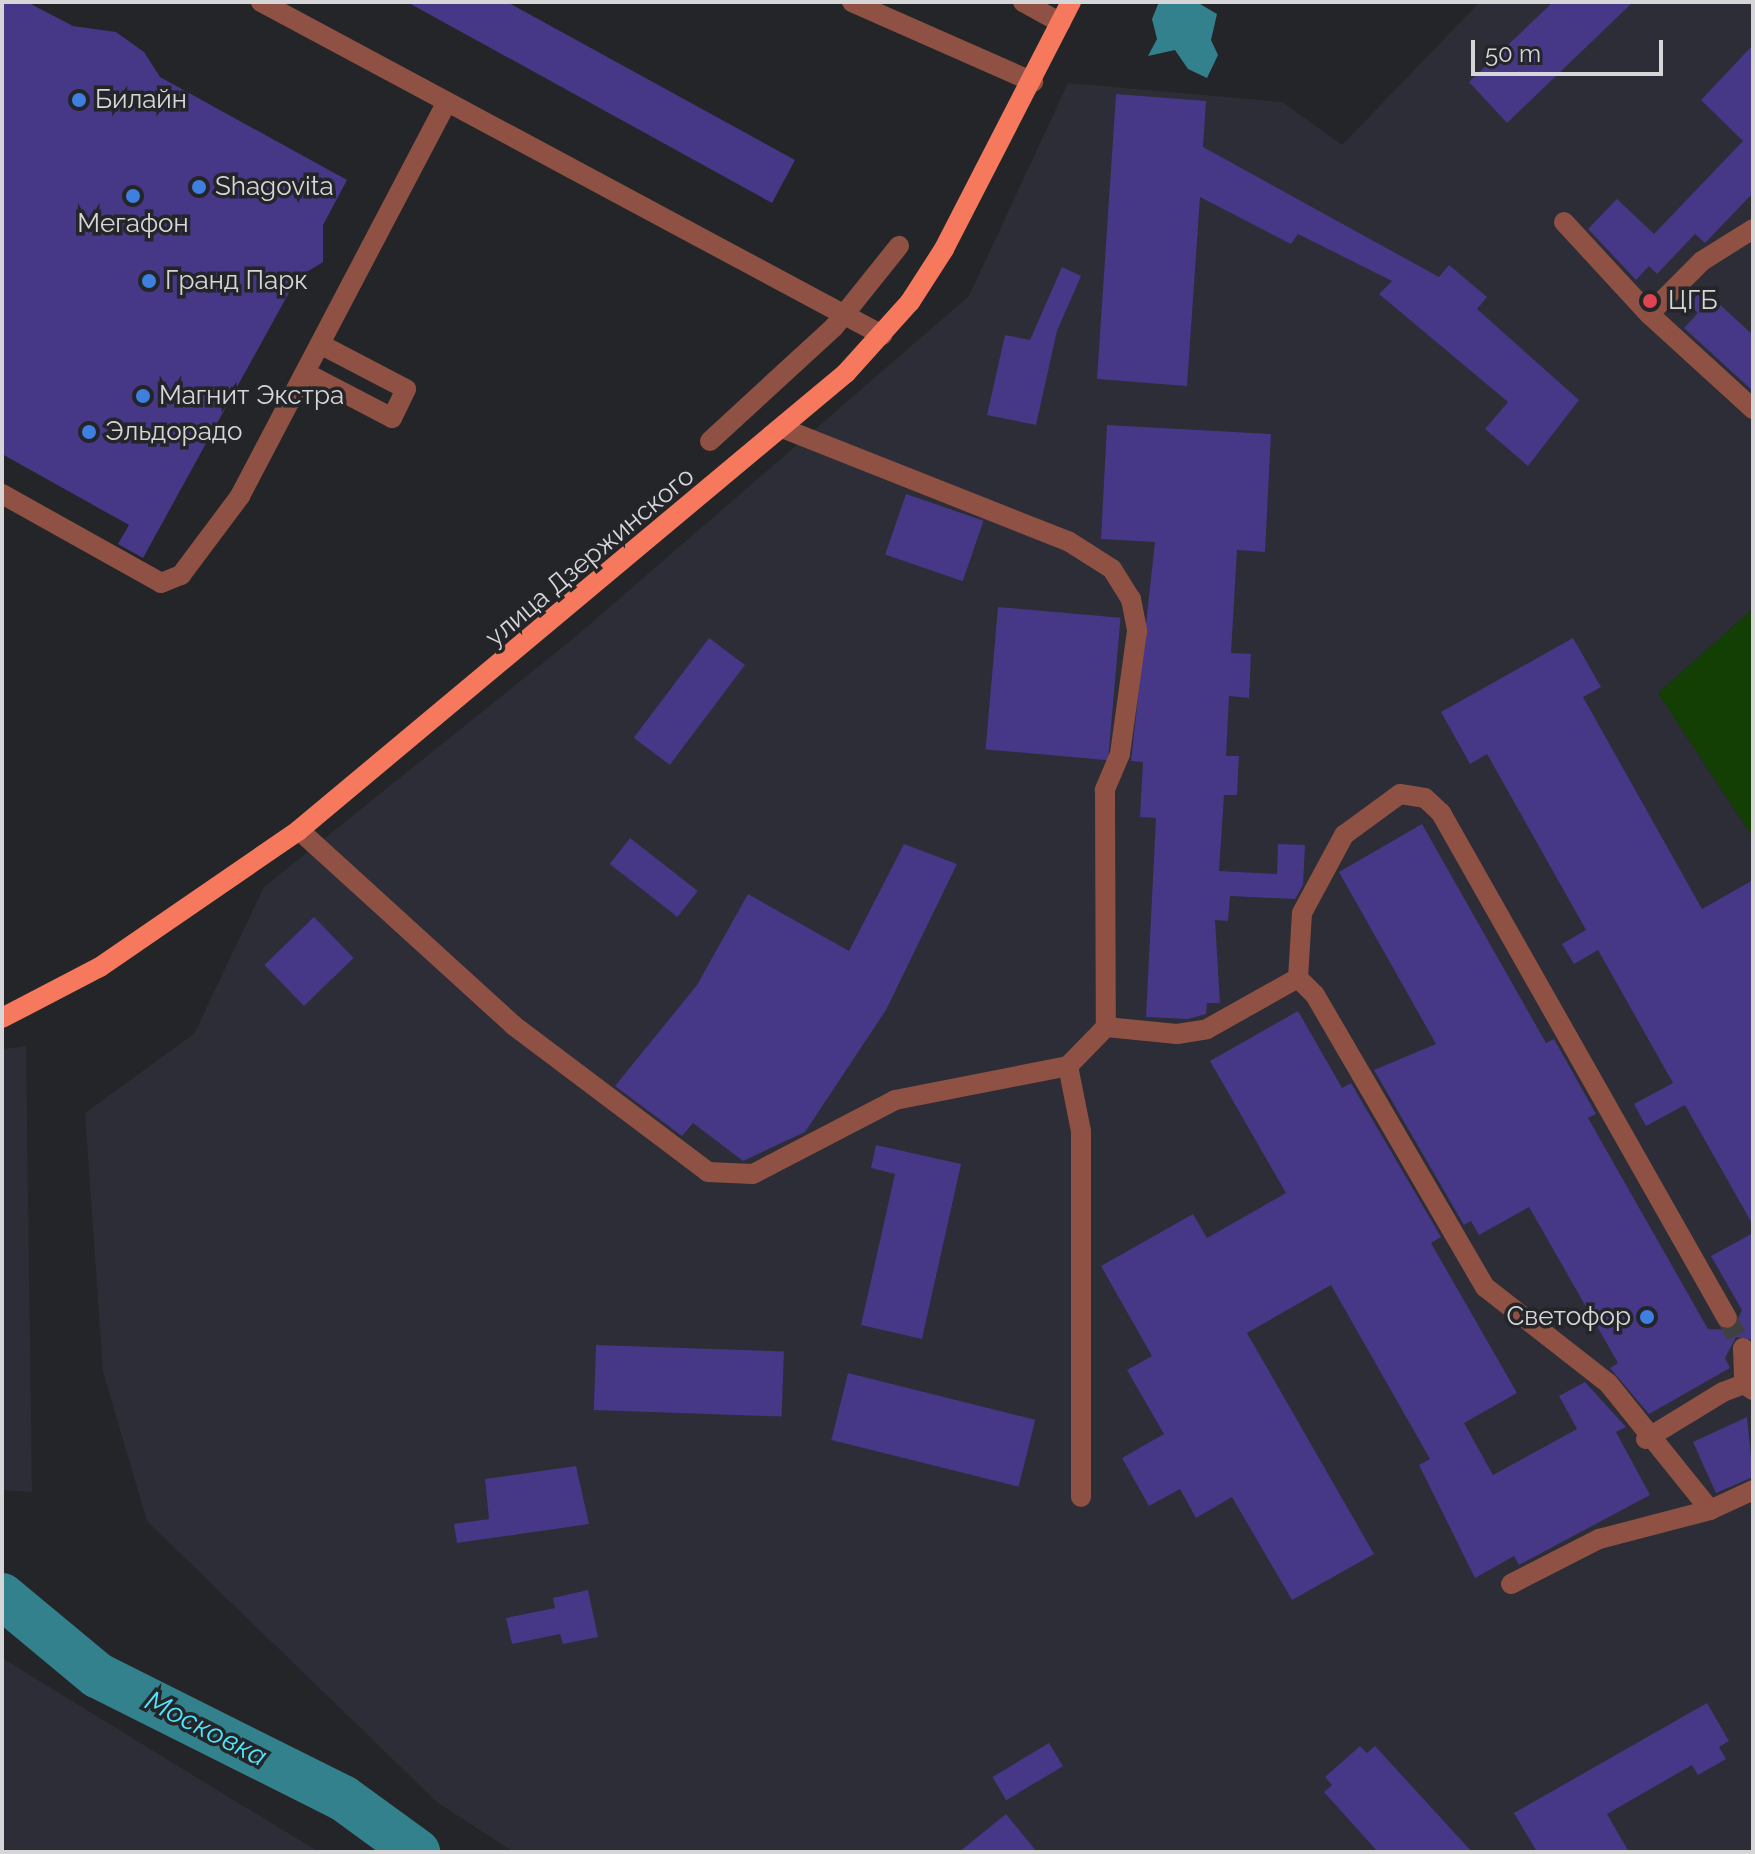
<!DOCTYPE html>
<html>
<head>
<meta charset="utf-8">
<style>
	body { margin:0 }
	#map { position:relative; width:1755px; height:1854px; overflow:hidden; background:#242528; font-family:Raleway,sans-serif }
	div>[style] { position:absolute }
	.built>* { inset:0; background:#2c2d36 }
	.green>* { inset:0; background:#133f04 }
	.water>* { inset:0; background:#33818d }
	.river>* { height:46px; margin:-23px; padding:0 23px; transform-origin:23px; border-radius:23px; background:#33818d }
	.building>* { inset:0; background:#463787; transform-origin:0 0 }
	.minor-tunnel>* { height:20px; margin-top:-10px; transform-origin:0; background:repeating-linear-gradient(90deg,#3f4042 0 20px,transparent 0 30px) }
	.minor>* { height:20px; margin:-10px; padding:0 10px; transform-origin:10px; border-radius:10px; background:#8e5143 }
	.major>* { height:20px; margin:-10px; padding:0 10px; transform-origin:10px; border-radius:10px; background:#f7795d }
	.dots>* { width:22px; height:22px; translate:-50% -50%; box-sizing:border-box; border:4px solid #242528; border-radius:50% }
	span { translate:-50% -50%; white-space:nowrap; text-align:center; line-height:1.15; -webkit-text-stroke:7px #242528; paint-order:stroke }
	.poi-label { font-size:26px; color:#d6d6d8 }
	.left { translate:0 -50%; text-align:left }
	.right { translate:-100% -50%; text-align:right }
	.street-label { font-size:26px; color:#d6d6d8 }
	.water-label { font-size:28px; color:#50e5fc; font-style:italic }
	.frame { position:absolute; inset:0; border:4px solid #d6d6d8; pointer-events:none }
	.scale { position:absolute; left:1471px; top:40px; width:192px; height:36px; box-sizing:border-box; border:4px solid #d6d6d8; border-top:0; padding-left:10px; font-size:24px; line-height:28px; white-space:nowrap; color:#d6d6d8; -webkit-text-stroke:6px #242528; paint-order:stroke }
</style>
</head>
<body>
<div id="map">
	<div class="built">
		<div style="clip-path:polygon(1480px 2px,1753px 2px,1753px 609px,1658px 693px,1753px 837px,1753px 1852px,514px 1852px,438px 1803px,147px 1521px,103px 1372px,85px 1113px,194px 1034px,264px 887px,574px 638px,969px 296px,1068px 83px,1282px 102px,1342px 145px)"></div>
		<div style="clip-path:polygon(26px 1046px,32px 1492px,2px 1490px,2px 1049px)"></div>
		<div style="clip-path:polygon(2px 1658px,186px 1771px,319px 1852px,2px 1852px)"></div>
	</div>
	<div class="green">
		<div style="clip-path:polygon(1753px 609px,1753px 837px,1658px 693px)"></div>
	</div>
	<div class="water">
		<div style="clip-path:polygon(1159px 2px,1200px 4px,1217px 14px,1211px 40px,1218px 55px,1207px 78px,1188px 69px,1175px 50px,1148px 56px,1157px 39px,1152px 19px)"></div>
	</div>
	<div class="river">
		<div style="left:2px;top:1596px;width:124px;rotate:39.7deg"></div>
		<div style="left:97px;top:1675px;width:275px;rotate:26.6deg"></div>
		<div style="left:343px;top:1798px;width:92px;rotate:36.1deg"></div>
	</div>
	<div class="building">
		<div style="clip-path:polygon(2px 2px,27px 2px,73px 26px,116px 32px,144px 52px,160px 77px,347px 180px,323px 225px,323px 262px,297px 278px,143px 558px,118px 544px,129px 525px,2px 454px)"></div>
		<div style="clip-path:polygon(407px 2px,507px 2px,795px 160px,772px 203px)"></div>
		<div style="clip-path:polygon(1553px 2px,1633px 2px,1507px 123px,1469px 82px)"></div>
		<div style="clip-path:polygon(1753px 45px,1753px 193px,1705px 243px,1695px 234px,1657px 274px,1649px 266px,1636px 280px,1588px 229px,1617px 199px,1654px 234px,1743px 141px,1701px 100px)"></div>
		<div style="clip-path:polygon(1116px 94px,1206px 101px,1203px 147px,1439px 277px,1449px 265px,1487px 297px,1477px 309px,1579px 400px,1528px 466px,1485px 429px,1508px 402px,1379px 294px,1392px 281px,1298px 234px,1291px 244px,1200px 197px,1187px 386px,1097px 379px)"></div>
		<div style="clip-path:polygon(1062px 267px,1081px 276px,1057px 331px,1036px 425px,987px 415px,1005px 335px,1030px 340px)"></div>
		<div style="clip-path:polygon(1703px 289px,1753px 335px,1753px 391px,1684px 328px,1698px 313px,1689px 304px)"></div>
		<div style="clip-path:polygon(1107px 425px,1271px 434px,1265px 552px,1237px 550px,1231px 653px,1251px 654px,1249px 698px,1229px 696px,1226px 756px,1239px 756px,1237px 795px,1224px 795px,1219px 871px,1277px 874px,1278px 844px,1305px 845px,1303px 885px,1295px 899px,1230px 896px,1228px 921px,1215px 920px,1220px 1003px,1207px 1003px,1206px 1014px,1188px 1019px,1146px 1017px,1156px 818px,1140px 817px,1143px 762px,1131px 761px,1155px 542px,1101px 539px)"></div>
		<div style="left:906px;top:494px;width:82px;height:64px;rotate:19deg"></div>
		<div style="left:998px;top:607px;width:123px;height:143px;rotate:5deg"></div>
		<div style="left:709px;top:638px;width:45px;height:125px;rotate:37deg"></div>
		<div style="clip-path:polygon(1573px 638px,1601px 687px,1583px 697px,1702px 909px,1753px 880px,1753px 1225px,1685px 1105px,1646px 1126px,1634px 1104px,1673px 1083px,1598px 950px,1574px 964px,1562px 944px,1586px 930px,1487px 754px,1470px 764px,1441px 712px)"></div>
		<div style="clip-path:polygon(1422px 824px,1546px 1043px,1554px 1039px,1596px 1114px,1588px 1118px,1708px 1329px,1733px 1330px,1742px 1310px,1711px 1256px,1753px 1233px,1753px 1340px,1736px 1337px,1725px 1358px,1730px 1368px,1649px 1414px,1610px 1368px,1618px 1363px,1529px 1207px,1479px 1235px,1471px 1221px,1464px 1225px,1374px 1070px,1436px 1044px,1339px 872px)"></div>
		<div style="left:630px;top:838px;width:86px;height:33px;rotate:38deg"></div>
		<div style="clip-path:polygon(904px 844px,957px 864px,886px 1010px,805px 1132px,743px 1161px,693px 1123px,682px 1136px,615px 1086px,697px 985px,748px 894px,849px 951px)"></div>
		<div style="left:314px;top:917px;width:57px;height:69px;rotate:46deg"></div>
		<div style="clip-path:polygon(1298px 1011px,1342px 1088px,1351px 1083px,1441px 1237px,1431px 1243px,1517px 1393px,1464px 1423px,1493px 1475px,1577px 1429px,1559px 1396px,1585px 1382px,1626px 1427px,1616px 1432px,1650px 1495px,1519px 1565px,1514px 1556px,1475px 1578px,1419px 1465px,1430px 1459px,1331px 1285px,1247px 1333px,1374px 1554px,1292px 1600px,1232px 1497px,1196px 1518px,1180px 1489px,1149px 1506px,1122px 1458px,1164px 1434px,1127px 1370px,1152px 1356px,1101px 1266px,1193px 1214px,1207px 1238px,1286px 1193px,1210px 1061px)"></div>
		<div style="clip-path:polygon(876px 1145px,961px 1164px,922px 1339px,861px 1325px,895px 1174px,871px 1168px)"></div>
		<div style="left:596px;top:1345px;width:188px;height:65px;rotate:2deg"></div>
		<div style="left:848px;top:1373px;width:193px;height:69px;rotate:14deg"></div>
		<div style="clip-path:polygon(1747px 1417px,1753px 1477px,1716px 1493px,1693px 1442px)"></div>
		<div style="clip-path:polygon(576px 1466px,589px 1524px,457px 1543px,454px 1524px,489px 1519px,485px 1479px)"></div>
		<div style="clip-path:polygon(588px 1590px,598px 1637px,563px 1644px,560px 1634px,512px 1644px,506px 1618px,555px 1608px,553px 1598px)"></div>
		<div style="clip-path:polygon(1707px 1703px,1729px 1741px,1719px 1747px,1726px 1759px,1698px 1775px,1692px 1765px,1607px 1814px,1629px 1852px,1537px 1852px,1514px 1813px)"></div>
		<div style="left:1049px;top:1743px;width:27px;height:66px;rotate:59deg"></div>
		<div style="clip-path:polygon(1360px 1746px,1367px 1753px,1375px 1746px,1472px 1852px,1378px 1852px,1324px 1792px,1332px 1785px,1325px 1777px)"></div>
		<div style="clip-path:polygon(1006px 1814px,1037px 1852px,959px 1852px)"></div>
	</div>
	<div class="minor-tunnel">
		<div style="left:1727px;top:1318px;width:34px;rotate:62deg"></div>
	</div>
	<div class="minor">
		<div style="left:261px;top:2px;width:705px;rotate:28.2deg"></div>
		<div style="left:852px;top:2px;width:198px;rotate:23.8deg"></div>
		<div style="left:1023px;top:2px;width:43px;rotate:28.9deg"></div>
		<div style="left:1564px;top:222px;width:125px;rotate:47.3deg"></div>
		<div style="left:1649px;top:314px;width:75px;rotate:-45deg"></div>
		<div style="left:1702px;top:261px;width:60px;rotate:-32.1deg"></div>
		<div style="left:1649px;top:314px;width:141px;rotate:42.4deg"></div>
		<div style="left:306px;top:373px;width:97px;rotate:27.6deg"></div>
		<div style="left:392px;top:418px;width:32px;rotate:-64deg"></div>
		<div style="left:406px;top:389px;width:97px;rotate:-152.4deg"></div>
		<div style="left:782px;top:428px;width:308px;rotate:21.6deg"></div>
		<div style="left:1068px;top:541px;width:52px;rotate:32.5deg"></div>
		<div style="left:1112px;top:569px;width:36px;rotate:58deg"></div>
		<div style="left:1131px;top:599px;width:33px;rotate:79deg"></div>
		<div style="left:1137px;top:631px;width:124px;rotate:97.9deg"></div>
		<div style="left:1120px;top:754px;width:39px;rotate:113deg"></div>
		<div style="left:1105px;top:790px;width:237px;rotate:89.8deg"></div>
		<div style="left:710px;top:441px;width:168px;rotate:-42.6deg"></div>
		<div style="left:834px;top:327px;width:104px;rotate:-51.3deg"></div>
		<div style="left:2px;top:494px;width:182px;rotate:29.2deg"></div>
		<div style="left:161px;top:583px;width:22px;rotate:-22deg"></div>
		<div style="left:181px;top:575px;width:99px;rotate:-53.2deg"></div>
		<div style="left:240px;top:496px;width:445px;rotate:-62.3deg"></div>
		<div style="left:299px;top:830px;width:290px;rotate:42.3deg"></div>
		<div style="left:513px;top:1025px;width:244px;rotate:37deg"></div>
		<div style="left:708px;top:1172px;width:45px;rotate:2.5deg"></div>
		<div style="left:753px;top:1174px;width:160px;rotate:-27.5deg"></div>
		<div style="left:895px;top:1100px;width:176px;rotate:-11.1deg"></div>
		<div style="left:1068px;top:1066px;width:54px;rotate:-45.7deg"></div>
		<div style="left:1106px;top:1027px;width:71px;rotate:5.6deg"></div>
		<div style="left:1177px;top:1034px;width:30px;rotate:-9deg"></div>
		<div style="left:1207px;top:1029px;width:104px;rotate:-29.3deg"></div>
		<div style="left:1298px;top:978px;width:24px;rotate:45deg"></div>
		<div style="left:1315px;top:995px;width:338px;rotate:59.8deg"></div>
		<div style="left:1485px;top:1287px;width:156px;rotate:38deg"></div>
		<div style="left:1608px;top:1383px;width:163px;rotate:51.2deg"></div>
		<div style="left:1298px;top:978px;width:65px;rotate:-86.5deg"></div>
		<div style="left:1302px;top:913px;width:89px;rotate:-61.7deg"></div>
		<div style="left:1344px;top:835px;width:69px;rotate:-36.2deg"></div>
		<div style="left:1400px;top:794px;width:25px;rotate:9deg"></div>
		<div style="left:1425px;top:798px;width:22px;rotate:43deg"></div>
		<div style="left:1441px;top:813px;width:580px;rotate:60.48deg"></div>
		<div style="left:1068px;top:1066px;width:66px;rotate:78.7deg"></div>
		<div style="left:1081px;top:1131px;width:366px;rotate:90deg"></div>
		<div style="left:1743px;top:1348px;width:36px;rotate:88deg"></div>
		<div style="left:1646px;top:1439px;width:90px;rotate:-31.4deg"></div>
		<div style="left:1723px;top:1392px;width:22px;rotate:-21deg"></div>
		<div style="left:1744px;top:1384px;width:11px;rotate:34deg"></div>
		<div style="left:1511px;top:1584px;width:99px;rotate:-27.1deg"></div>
		<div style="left:1599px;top:1539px;width:115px;rotate:-14.6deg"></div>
		<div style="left:1710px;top:1510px;width:47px;rotate:-24.9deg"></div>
	</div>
	<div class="major">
		<div style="left:2px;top:1018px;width:110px;rotate:-27.5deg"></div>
		<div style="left:100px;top:967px;width:242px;rotate:-34.5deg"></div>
		<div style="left:299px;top:830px;width:713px;rotate:-39.88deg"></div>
		<div style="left:846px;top:373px;width:96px;rotate:-48deg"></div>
		<div style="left:910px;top:302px;width:63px;rotate:-57.3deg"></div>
		<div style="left:944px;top:249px;width:278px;rotate:-62.8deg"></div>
	</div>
	<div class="dots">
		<div style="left:79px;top:100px;background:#3f7fe0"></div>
		<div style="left:199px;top:187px;background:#3f7fe0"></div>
		<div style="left:133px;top:196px;background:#3f7fe0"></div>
		<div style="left:149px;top:281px;background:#3f7fe0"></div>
		<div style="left:1650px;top:301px;background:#e0444e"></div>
		<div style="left:143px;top:396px;background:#3f7fe0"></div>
		<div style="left:89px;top:432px;background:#3f7fe0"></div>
		<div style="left:1647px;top:1317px;background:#3f7fe0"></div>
	</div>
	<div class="poi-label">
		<span class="left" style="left:95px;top:100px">Билайн</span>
		<span class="left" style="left:215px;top:187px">Shagovita</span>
		<span style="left:133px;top:224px">Мегафон</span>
		<span class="left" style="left:165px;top:281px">Гранд Парк</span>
		<span class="left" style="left:1668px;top:301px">ЦГБ</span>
		<span class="left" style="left:159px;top:396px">Магнит Экстра</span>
		<span class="left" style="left:105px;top:432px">Эльдорадо</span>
		<span class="right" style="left:1631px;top:1317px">Светофор</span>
	</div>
	<div class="street-label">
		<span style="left:590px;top:557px;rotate:-40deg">улица Дзержинского</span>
	</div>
	<div class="water-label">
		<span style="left:206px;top:1729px;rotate:27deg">Московка</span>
	</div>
	<div class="frame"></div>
	<div class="scale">50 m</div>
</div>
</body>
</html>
